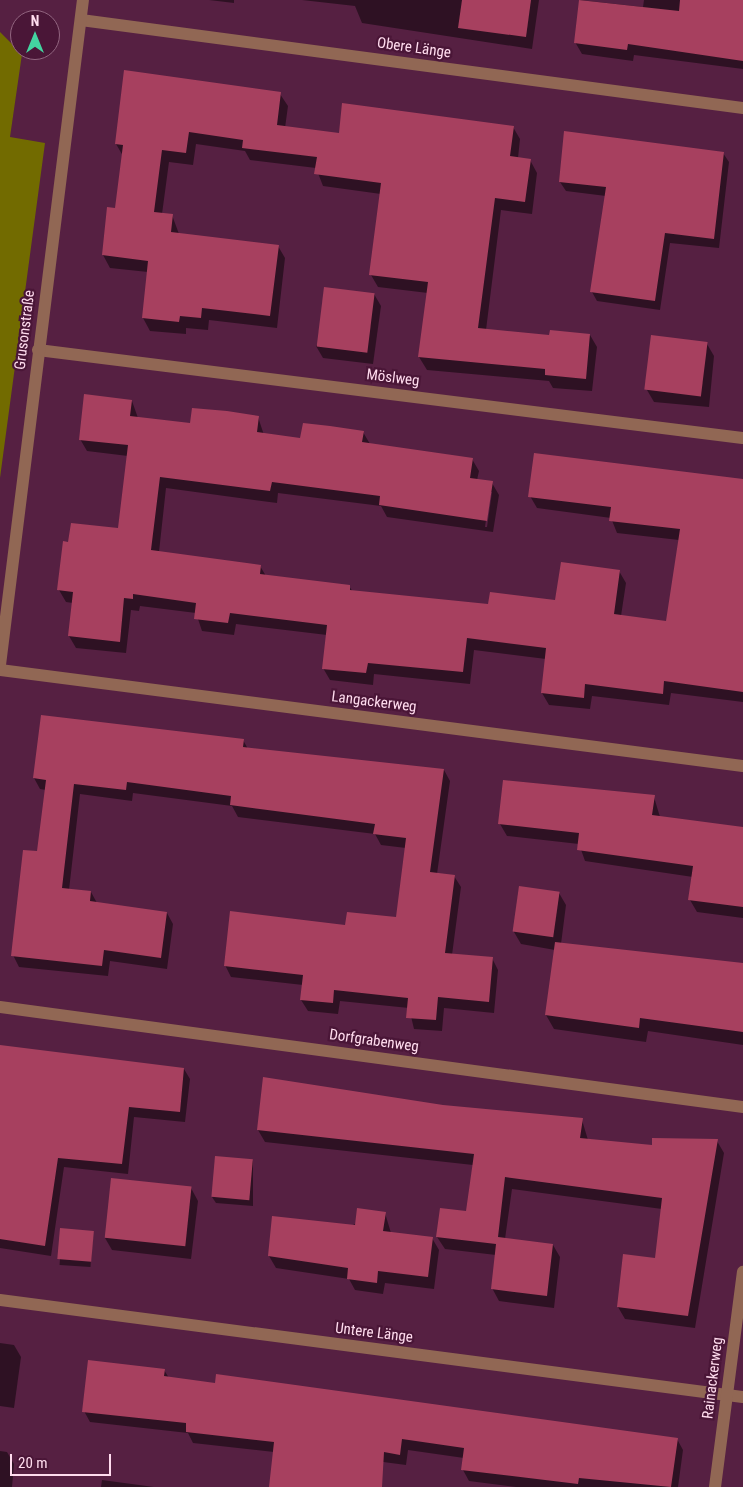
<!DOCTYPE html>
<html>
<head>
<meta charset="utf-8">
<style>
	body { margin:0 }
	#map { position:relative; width:743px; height:1487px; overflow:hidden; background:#562042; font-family:"Roboto Condensed",sans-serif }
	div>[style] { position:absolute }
	.forest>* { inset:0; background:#726b00 }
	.shadow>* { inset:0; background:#0007; transform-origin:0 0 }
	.building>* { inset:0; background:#a7405f; transform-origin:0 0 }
	.minor>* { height:12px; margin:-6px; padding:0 6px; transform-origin:6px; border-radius:6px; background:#916754 }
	span { translate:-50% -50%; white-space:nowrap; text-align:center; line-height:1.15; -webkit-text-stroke:4.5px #4a1637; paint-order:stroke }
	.street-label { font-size:15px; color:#ffdcee }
	.north { position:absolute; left:10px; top:10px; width:50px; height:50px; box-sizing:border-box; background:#4a1637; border:1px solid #926580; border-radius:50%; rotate:0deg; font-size:14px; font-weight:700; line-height:20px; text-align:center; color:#ffdcee }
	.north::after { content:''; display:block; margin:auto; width:18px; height:22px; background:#43d4a0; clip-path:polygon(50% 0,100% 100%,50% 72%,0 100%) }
	.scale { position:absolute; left:10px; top:1454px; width:101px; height:22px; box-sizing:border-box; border:2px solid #ffdcee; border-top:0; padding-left:6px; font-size:15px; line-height:18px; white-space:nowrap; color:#ffdcee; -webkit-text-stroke:4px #4a1637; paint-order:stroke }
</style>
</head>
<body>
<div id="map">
	<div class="forest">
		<div style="clip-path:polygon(0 32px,22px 54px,10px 137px,45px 143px,0 478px)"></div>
	</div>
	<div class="shadow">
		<div style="clip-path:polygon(209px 0,234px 0,234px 3px)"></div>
		<div style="clip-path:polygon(302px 0,539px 0,532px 49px,362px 23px,355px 6px)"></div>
		<div style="clip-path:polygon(580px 0,643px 7px,644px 0,743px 0,743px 69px,634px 55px,633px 61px,582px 54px,575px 42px)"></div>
		<div style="clip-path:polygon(280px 94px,288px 106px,285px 128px,340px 134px,513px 127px,520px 139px,518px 158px,530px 160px,537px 173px,532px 214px,501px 210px,486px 330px,550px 337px,590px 335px,597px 347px,592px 391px,553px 388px,549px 381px,427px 370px,419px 357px,428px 293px,378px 287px,371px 275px,381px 194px,323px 186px,316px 168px,250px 160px,245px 151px,196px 144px,193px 165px,169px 162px,162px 214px,172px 215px,179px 234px,278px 246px,285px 258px,277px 328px,209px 320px,208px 330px,186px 328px,186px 334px,150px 331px,143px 318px,148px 272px,110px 268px,103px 255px,116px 209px,123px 156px,116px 144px)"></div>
		<div style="clip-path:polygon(723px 153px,729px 162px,719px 248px,670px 243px,660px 310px,597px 301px,592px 292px,606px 196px,566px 191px,560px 182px)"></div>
		<div style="clip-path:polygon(374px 294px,381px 306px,373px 364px,323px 358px,316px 346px)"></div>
		<div style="clip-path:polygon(707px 344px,714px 356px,709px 407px,654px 402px,647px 390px)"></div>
		<div style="clip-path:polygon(evenodd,132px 401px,138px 418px,191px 424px,258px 417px,264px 435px,302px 440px,363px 432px,370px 444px,472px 459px,479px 471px,477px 480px,492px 483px,499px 495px,493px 532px,387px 517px,381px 506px,278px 493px,277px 503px,166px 488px,159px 552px,260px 566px,266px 576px,349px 586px,353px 592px,489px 606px,556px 601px,619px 571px,626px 583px,621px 616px,667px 622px,679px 540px,617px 533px,611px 518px,537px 508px,530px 496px,743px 481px,743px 702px,671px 693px,669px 705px,592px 696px,590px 709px,549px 705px,542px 693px,546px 659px,474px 650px,470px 684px,374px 674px,373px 685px,330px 680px,323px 668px,327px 635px,236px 624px,234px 635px,202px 631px,196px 613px,140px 606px,139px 611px,131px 610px,126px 653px,76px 648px,69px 636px,73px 603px,66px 602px,59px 590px,69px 544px,119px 530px,128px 456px,87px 451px,80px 439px,132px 401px,490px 492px,492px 492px,487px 527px,485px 527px,490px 492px)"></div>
		<div style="clip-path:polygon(243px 740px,248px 749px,444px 770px,450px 781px,437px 874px,454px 876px,461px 887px,452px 955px,492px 958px,498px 970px,494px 1013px,444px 1008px,442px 1031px,414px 1029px,409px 1008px,340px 1001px,338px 1014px,308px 1011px,301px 1000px,303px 985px,231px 977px,225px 965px,347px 926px,397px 919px,406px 848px,381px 845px,375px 834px,238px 817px,232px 806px,133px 793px,132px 801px,80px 794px,69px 890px,91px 892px,97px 903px,167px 913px,173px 924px,167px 969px,110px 961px,108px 976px,19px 967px,13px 955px,38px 853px,46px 790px,40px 789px,34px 778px)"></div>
		<div style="clip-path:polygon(654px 797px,660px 817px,743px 828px,743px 918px,697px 912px,690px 900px,693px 877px,585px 861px,579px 844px,507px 836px,500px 824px)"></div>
		<div style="clip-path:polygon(521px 888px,559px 893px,566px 905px,561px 944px,743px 965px,743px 1045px,648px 1031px,646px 1042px,554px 1029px,546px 1015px,555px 950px,521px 944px,514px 932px)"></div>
		<div style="clip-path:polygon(0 1047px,184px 1069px,190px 1079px,185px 1122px,134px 1117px,128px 1174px,64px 1167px,51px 1256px,0 1248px)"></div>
		<div style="clip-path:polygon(443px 1106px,582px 1120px,588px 1140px,653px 1147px,717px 1141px,724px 1153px,695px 1328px,625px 1319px,618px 1307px,656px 1260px,662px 1209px,512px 1189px,505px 1239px,553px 1245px,560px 1257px,554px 1308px,499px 1301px,492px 1288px,496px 1255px,445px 1249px,437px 1237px,467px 1212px,473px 1165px,265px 1142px,258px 1130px)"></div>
		<div style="clip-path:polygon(253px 1160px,253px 1206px,216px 1203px,212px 1197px)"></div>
		<div style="clip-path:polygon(191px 1188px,198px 1201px,191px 1259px,112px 1250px,105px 1238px)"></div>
		<div style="clip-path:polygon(385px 1213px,391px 1233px,432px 1238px,439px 1250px,434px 1289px,385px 1283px,383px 1294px,355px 1290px,349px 1279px,276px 1268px,269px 1256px)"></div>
		<div style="left:62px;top:1230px;width:31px;height:35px;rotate:4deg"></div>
		<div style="clip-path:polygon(0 1343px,14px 1345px,21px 1357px,14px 1408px,0 1406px)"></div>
		<div style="clip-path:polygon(164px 1370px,169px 1378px,677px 1439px,683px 1450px,678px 1487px,516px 1487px,469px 1481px,463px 1470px,464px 1458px,408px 1450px,406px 1465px,353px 1458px,349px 1487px,270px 1487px,274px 1452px,193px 1443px,188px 1433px,90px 1422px,84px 1411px)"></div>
		<div style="clip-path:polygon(0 1451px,7px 1452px,14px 1464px,12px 1487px,0 1487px)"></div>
		<div style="clip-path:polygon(102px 1480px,154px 1487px,101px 1487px)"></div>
	</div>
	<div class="building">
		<div style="clip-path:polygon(462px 0,531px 0,526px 37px,458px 28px)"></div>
		<div style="clip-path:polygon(579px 0,679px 11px,680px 0,743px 0,743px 61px,628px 44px,627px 50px,574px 43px)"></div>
		<div style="clip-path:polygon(124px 70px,281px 92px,277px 125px,339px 133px,342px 103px,514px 126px,510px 156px,531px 159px,525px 202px,495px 198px,478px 328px,549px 335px,550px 330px,590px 334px,586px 379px,545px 375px,545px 369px,418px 357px,428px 282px,369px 275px,381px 183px,314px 174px,317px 157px,242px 148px,243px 140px,189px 132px,186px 153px,162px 150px,154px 212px,173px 214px,171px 232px,279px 245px,270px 316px,202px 308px,201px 318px,180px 316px,179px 322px,142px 318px,148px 261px,102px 255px,107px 207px,115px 208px,123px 145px,115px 144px)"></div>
		<div style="clip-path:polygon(564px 131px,724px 152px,714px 239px,665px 233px,655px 301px,590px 292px,606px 187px,559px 182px)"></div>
		<div style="left:324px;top:287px;width:51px;height:60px;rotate:7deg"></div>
		<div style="left:651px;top:335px;width:57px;height:55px;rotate:7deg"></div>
		<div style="clip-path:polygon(84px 394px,132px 400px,130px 416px,190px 423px,192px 408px,227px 411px,259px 416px,257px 432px,300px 438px,303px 423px,330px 426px,364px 431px,362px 442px,473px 458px,470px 478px,493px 481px,487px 521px,379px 505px,380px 496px,272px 482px,270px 491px,160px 477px,151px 550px,261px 565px,260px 574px,350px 585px,350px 590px,488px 604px,490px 592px,555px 600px,561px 562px,620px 570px,614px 614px,666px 621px,680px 529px,609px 521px,611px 507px,528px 497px,534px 453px,743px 479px,743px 692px,664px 681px,663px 694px,585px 684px,584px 698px,541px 693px,546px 648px,467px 638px,463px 672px,368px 663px,366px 673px,322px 669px,327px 625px,230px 613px,228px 623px,194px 619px,196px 603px,133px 594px,133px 599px,124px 598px,120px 642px,68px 636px,73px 592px,57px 590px,63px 541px,68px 542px,71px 523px,118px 528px,128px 445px,79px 440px)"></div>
		<div style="clip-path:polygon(41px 715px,244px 739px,243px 747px,444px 769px,430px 872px,455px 875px,445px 953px,493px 957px,489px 1002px,438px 997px,436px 1020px,406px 1018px,408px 998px,334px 990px,333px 1003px,300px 1000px,303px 975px,224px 966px,230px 911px,345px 925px,347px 912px,396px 917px,406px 838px,373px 834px,375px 824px,230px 805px,231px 796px,127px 782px,126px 790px,74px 784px,62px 888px,91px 891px,90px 901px,167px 912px,161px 958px,104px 950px,102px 966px,11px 956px,23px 850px,37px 851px,46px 780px,33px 778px)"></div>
		<div style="clip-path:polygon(503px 780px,655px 795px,652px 815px,743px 827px,743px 907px,688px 900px,693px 866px,577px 850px,579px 833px,498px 824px)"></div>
		<div style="left:519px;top:886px;width:41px;height:46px;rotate:8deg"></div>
		<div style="clip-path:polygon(555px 942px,743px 963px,743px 1032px,640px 1018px,639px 1028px,545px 1015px)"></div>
		<div style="clip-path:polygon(0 1045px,184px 1068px,180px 1112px,129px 1107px,122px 1164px,58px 1158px,45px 1246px,0 1239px)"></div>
		<div style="clip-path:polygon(263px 1077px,443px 1105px,583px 1118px,580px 1138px,652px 1145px,652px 1138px,718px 1139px,688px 1316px,617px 1307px,623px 1254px,655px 1258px,662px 1198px,505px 1177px,498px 1237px,553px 1244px,547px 1296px,491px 1289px,496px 1244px,436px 1237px,440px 1208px,466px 1211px,474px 1154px,257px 1130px)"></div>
		<div style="left:215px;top:1156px;width:38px;height:41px;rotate:5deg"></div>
		<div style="left:111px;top:1178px;width:81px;height:60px;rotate:6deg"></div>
		<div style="clip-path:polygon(357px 1208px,386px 1212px,383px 1231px,433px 1237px,428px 1277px,378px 1271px,377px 1283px,347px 1279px,348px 1268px,268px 1256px,272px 1216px,355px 1225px)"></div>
		<div style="left:60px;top:1228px;width:34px;height:31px;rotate:5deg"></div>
		<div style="clip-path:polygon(88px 1360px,165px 1369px,164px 1376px,215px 1383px,216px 1374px,678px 1438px,671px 1487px,579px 1478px,578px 1484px,461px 1470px,464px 1448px,402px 1439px,400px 1455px,384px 1452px,382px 1487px,269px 1487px,274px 1442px,186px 1432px,186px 1423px,82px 1412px)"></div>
	</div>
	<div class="minor">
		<div style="left:81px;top:20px;width:668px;rotate:7.57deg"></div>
		<div style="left:38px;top:350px;width:710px;rotate:7.12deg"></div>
		<div style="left:0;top:665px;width:670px;rotate:-82.89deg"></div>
		<div style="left:0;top:670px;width:749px;rotate:7.36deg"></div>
		<div style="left:0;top:1007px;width:750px;rotate:7.67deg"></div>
		<div style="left:0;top:1300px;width:749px;rotate:7.44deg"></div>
		<div style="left:715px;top:1487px;width:217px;rotate:-82.6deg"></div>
	</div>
	<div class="street-label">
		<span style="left:414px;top:48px;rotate:8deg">Obere Länge</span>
		<span style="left:25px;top:330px;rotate:-83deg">Grusonstraße</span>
		<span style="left:393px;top:378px;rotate:7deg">Möslweg</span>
		<span style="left:374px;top:702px;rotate:7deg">Langackerweg</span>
		<span style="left:374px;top:1041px;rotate:8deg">Dorfgrabenweg</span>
		<span style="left:374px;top:1333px;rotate:7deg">Untere Länge</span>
		<span style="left:713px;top:1378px;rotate:-83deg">Rainackerweg</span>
	</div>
	<div class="north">N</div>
	<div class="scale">20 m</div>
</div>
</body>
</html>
